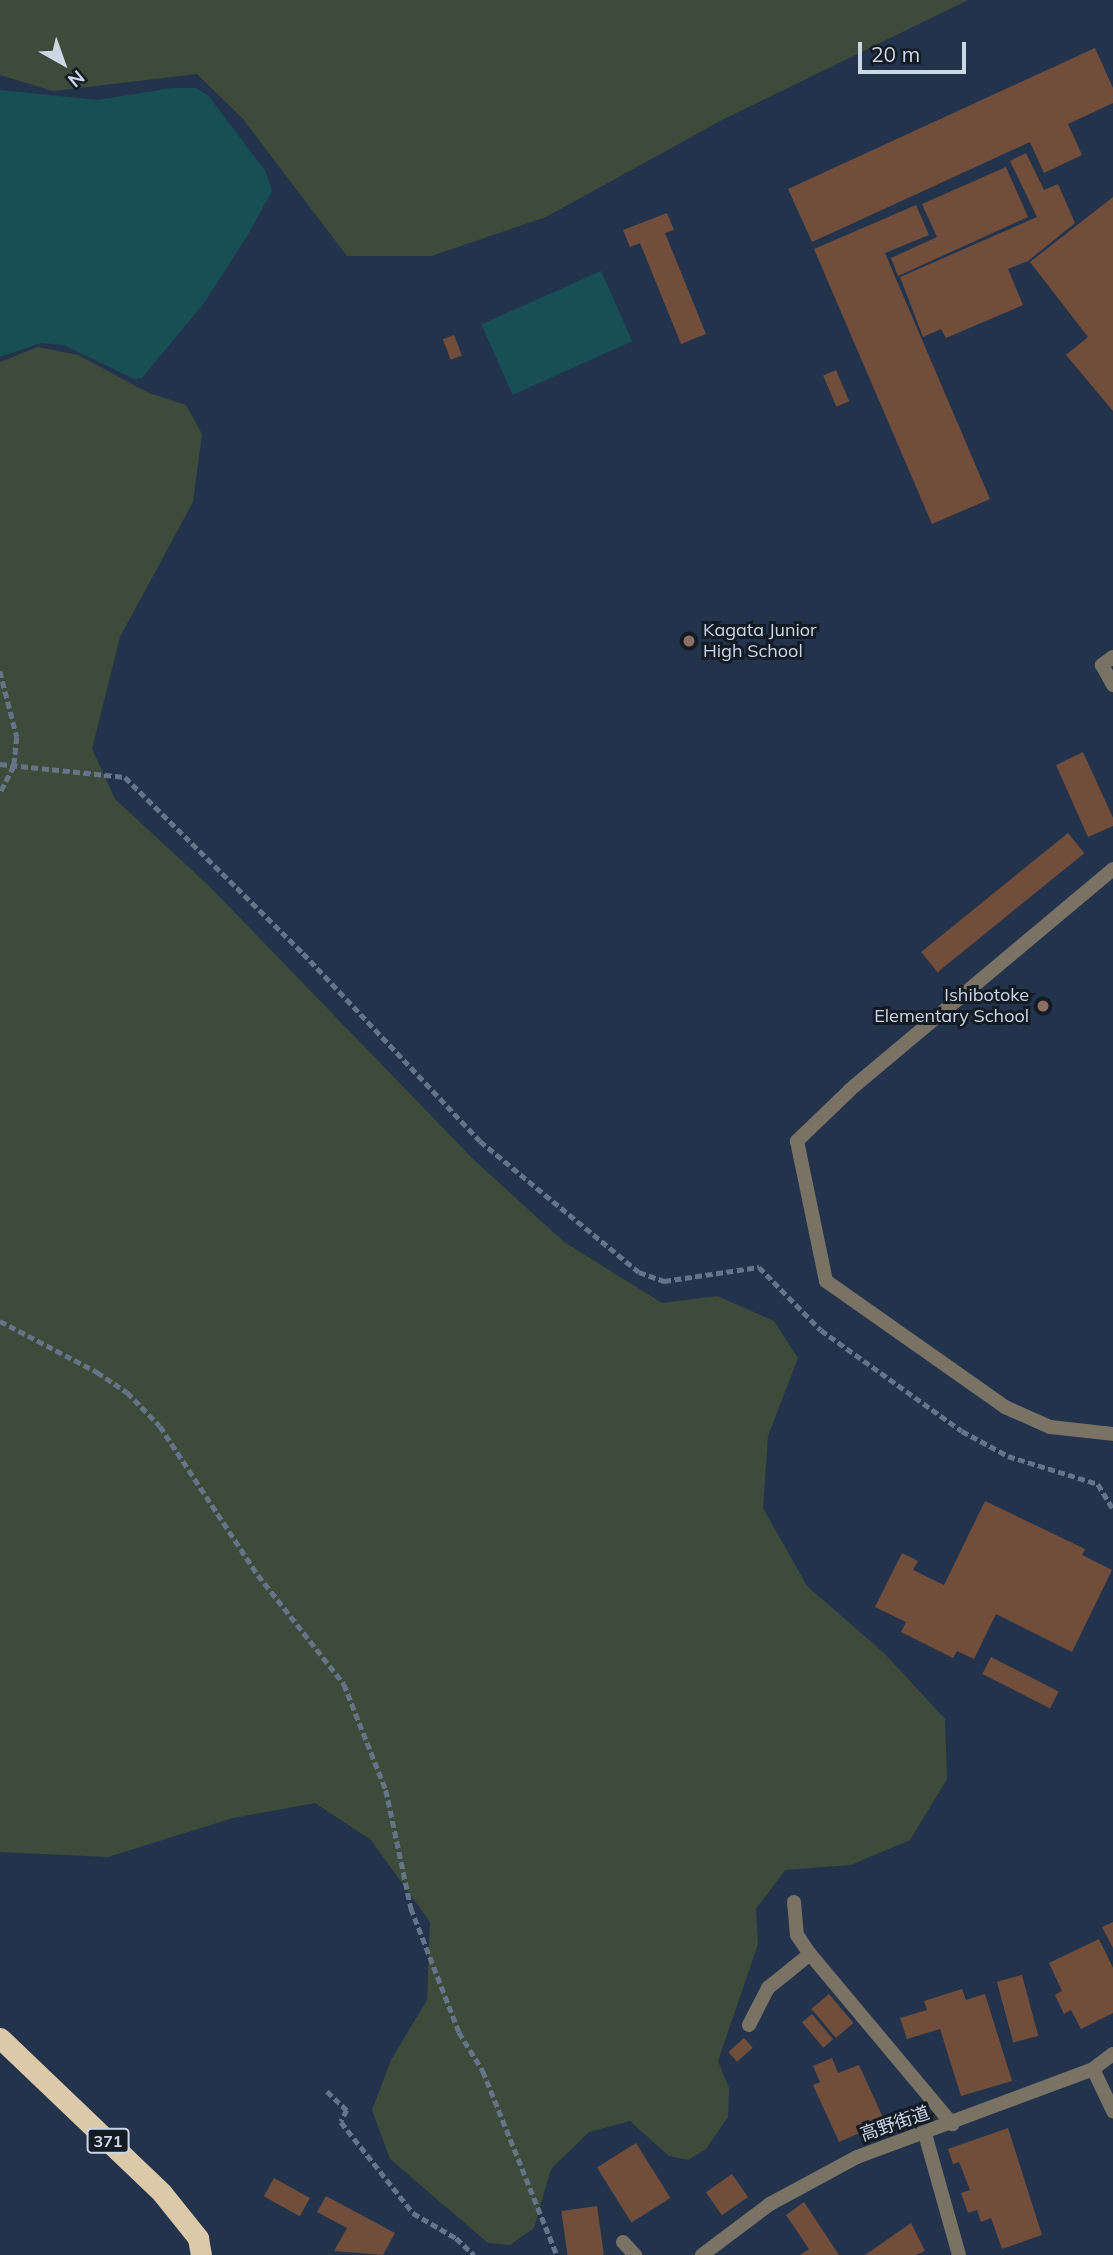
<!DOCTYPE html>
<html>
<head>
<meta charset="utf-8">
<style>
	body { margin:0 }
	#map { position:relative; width:1113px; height:2255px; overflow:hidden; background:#23334b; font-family:Mulish,"Noto Sans JP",sans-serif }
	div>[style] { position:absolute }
	.green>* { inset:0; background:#3d4c3a }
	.water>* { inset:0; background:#184f54; transform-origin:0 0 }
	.building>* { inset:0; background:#714e3b; transform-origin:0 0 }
	.path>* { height:4.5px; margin-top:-2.25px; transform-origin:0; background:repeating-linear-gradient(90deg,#667489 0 7px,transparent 0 10.5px) }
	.street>* { height:14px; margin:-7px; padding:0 7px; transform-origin:7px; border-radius:7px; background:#7a7265 }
	.highway>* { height:21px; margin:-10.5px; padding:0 10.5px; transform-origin:10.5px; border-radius:10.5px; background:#dcc9a9 }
	.dots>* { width:19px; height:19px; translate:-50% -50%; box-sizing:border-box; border:4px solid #131b25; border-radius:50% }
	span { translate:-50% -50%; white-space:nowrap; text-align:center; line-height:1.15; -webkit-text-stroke:6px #131b25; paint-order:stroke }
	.shield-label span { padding:2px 5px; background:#131b25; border:2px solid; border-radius:5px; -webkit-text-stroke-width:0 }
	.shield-label { font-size:16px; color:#ccd7e6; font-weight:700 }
	.poi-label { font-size:18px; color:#ccd7e6 }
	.left { translate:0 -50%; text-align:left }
	.right { translate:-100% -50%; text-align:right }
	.street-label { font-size:18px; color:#ccd7e6 }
	.north { position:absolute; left:28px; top:28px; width:70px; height:70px; -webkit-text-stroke:5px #131b25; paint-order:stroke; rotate:140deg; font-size:19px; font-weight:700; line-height:28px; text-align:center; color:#ccd7e6 }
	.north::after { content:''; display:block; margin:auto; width:24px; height:32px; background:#ccd7e6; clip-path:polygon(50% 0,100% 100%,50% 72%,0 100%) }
	.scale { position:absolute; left:858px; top:42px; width:108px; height:32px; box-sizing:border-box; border:4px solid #ccd7e6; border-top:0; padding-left:9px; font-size:21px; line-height:24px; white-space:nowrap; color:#ccd7e6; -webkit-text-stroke:5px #131b25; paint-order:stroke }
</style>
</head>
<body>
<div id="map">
	<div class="green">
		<div style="clip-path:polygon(0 0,968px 0,722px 120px,546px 217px,431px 256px,347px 256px,243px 119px,197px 74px,53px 91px,0 75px)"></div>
		<div style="clip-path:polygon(38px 347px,78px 355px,149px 393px,186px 405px,202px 434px,193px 502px,120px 637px,92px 749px,115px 799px,208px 885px,474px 1160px,564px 1242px,662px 1303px,717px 1296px,774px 1321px,798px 1358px,768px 1436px,763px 1508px,807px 1586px,884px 1653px,945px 1719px,947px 1779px,910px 1840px,851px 1865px,785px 1870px,756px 1909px,758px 1944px,718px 2061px,729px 2088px,728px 2117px,706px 2149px,688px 2160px,669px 2156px,630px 2121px,589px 2132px,551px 2169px,534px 2228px,510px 2245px,488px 2243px,390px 2159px,372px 2110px,391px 2060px,427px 2000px,430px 1922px,371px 1840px,315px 1803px,233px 1818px,108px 1857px,0 1852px,0 362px)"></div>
	</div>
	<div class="water">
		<div style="clip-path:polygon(172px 88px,195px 88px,208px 95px,266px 172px,272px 191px,246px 238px,204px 303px,142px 378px,134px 379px,64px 345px,41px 343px,0 357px,0 90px,98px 100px)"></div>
		<div style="left:601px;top:271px;width:77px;height:131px;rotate:66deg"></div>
	</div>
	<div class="building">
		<div style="clip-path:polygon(1095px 48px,1113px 88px,1113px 103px,1068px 124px,1082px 155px,1044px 173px,1030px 142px,812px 242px,788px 189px)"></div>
		<div style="clip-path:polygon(1026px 153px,1044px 190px,1058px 184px,1075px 223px,1028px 261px,1008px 269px,1023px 305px,946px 338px,941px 329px,923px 337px,900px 277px,1037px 217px,1010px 161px)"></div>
		<div style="clip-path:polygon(1006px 167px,1028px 217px,898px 276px,891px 258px,937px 237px,922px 204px)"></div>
		<div style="clip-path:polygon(1113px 197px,1113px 411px,1066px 355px,1088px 337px,1030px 262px)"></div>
		<div style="clip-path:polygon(916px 205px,929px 235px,885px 253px,990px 499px,932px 524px,814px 249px)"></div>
		<div style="clip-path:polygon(667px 213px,674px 230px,665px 233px,706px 334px,681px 344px,640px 243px,630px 247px,623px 230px)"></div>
		<div style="left:454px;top:335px;width:22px;height:12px;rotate:69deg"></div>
		<div style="left:836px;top:370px;width:34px;height:14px;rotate:67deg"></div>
		<div style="clip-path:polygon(1083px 752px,1113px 818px,1113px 826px,1088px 837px,1056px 765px)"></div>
		<div style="left:1068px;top:833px;width:26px;height:189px;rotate:51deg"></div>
		<div style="clip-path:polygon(985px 1501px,1085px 1549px,1082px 1555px,1112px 1570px,1072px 1652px,996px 1614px,974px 1659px,957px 1651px,953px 1658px,901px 1632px,906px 1622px,875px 1607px,902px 1553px,918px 1561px,913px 1570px,944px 1585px)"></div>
		<div style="left:991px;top:1657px;width:76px;height:19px;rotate:27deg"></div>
		<div style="clip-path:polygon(1113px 1922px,1113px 1948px,1102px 1927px)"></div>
		<div style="clip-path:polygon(1099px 1939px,1113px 1968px,1113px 2013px,1081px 2029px,1071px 2010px,1064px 2014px,1055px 1995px,1062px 1991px,1049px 1963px)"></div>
		<div style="left:1022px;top:1975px;width:63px;height:26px;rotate:75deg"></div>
		<div style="clip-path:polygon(962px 1989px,966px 2000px,985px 1994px,1012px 2081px,961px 2096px,940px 2029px,907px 2039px,900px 2018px,927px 2010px,924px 2001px)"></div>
		<div style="left:829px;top:1994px;width:38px;height:23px;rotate:50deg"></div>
		<div style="left:812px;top:2014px;width:33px;height:13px;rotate:50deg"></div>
		<div style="left:744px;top:2038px;width:13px;height:21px;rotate:48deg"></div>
		<div style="clip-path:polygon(832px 2058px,838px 2073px,859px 2065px,885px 2122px,839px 2142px,813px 2085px,820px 2082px,813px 2066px)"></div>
		<div style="clip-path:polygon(1008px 2128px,1042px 2235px,1002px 2249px,991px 2218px,981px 2222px,977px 2210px,968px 2213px,961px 2193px,970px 2190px,959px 2162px,953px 2164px,948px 2149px)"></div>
		<div style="left:636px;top:2143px;width:65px;height:46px;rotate:58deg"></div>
		<div style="left:732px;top:2174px;width:28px;height:32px;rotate:55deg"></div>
		<div style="left:274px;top:2178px;width:41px;height:21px;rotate:29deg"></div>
		<div style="clip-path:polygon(326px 2196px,395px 2233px,383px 2255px,334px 2251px,347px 2228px,317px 2212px)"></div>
		<div style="clip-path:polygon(804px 2202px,839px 2255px,800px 2255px,809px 2249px,786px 2215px)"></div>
		<div style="left:597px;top:2206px;width:49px;height:36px;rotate:82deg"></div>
		<div style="clip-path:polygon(911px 2223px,925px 2251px,916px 2255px,865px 2255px)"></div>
	</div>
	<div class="path">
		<div style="left:0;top:671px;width:68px;rotate:75.6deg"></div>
		<div style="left:17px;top:737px;width:29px;rotate:96deg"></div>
		<div style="left:14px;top:766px;width:31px;rotate:117deg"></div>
		<div style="left:0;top:764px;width:126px;rotate:5.9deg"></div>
		<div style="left:125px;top:777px;width:250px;rotate:44.7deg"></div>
		<div style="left:303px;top:953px;width:258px;rotate:46.7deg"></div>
		<div style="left:480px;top:1141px;width:206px;rotate:39.5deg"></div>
		<div style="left:639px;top:1272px;width:27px;rotate:20deg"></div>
		<div style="left:664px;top:1281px;width:96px;rotate:-8.4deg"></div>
		<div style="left:759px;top:1267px;width:88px;rotate:45.5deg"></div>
		<div style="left:821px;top:1330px;width:173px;rotate:35.6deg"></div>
		<div style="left:962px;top:1431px;width:52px;rotate:28.5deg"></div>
		<div style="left:1008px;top:1456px;width:94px;rotate:17.3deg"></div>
		<div style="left:1098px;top:1484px;width:29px;rotate:59deg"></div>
		<div style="left:0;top:1321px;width:110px;rotate:27.7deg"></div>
		<div style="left:97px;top:1372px;width:36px;rotate:34deg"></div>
		<div style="left:127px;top:1392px;width:47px;rotate:45.9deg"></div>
		<div style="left:160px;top:1426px;width:178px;rotate:56.7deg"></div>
		<div style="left:258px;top:1575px;width:139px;rotate:51.7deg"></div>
		<div style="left:344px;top:1684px;width:114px;rotate:68.4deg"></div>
		<div style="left:386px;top:1790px;width:121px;rotate:78deg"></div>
		<div style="left:411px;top:1908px;width:133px;rotate:68.8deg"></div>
		<div style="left:459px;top:2032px;width:46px;rotate:58.4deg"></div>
		<div style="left:483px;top:2071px;width:198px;rotate:68.1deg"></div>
		<div style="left:327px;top:2091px;width:28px;rotate:44deg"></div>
		<div style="left:347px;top:2110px;width:13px;rotate:117deg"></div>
		<div style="left:341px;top:2122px;width:116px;rotate:51.6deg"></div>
		<div style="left:413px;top:2213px;width:50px;rotate:30.2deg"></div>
		<div style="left:456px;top:2238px;width:25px;rotate:43deg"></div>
	</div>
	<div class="street">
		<div style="left:1113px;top:657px;width:14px;rotate:144deg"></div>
		<div style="left:1102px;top:665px;width:23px;rotate:61deg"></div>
		<div style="left:1113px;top:869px;width:344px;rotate:140deg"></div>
		<div style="left:850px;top:1090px;width:74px;rotate:136.1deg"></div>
		<div style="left:797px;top:1141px;width:143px;rotate:78.3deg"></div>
		<div style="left:826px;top:1281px;width:219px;rotate:35.1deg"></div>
		<div style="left:1005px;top:1407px;width:49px;rotate:24deg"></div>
		<div style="left:1050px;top:1427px;width:63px;rotate:6.3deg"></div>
		<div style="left:794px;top:1902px;width:33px;rotate:85deg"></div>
		<div style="left:797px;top:1935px;width:23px;rotate:56deg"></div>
		<div style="left:810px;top:1954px;width:222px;rotate:50.1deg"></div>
		<div style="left:749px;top:2025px;width:42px;rotate:-62.8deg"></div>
		<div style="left:768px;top:1988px;width:54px;rotate:-39deg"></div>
		<div style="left:1093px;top:2069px;width:47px;rotate:64.5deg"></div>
		<div style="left:925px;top:2134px;width:126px;rotate:74.3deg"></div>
		<div style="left:623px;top:2242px;width:18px;rotate:47deg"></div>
		<div style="left:702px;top:2255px;width:85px;rotate:-36.9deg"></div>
		<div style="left:770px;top:2204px;width:99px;rotate:-28.4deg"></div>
		<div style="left:857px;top:2157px;width:252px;rotate:-20.4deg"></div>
		<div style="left:1093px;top:2069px;width:25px;rotate:-37deg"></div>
	</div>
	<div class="highway">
		<div style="left:0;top:2038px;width:224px;rotate:43.7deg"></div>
		<div style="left:162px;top:2193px;width:58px;rotate:51.3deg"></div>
		<div style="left:198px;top:2238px;width:17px;rotate:80deg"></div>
	</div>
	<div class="dots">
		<div style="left:689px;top:641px;background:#8d6e63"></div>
		<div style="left:1043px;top:1006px;background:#8d6e63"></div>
	</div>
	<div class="shield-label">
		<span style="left:108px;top:2141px">371</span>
	</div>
	<div class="poi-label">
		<span class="left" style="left:703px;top:641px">Kagata Junior<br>High School</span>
		<span class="right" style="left:1029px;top:1006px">Ishibotoke<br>Elementary School</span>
	</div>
	<div class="street-label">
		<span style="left:895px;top:2124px;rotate:-19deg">高野街道</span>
	</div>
	<div class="north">N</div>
	<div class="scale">20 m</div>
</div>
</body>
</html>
